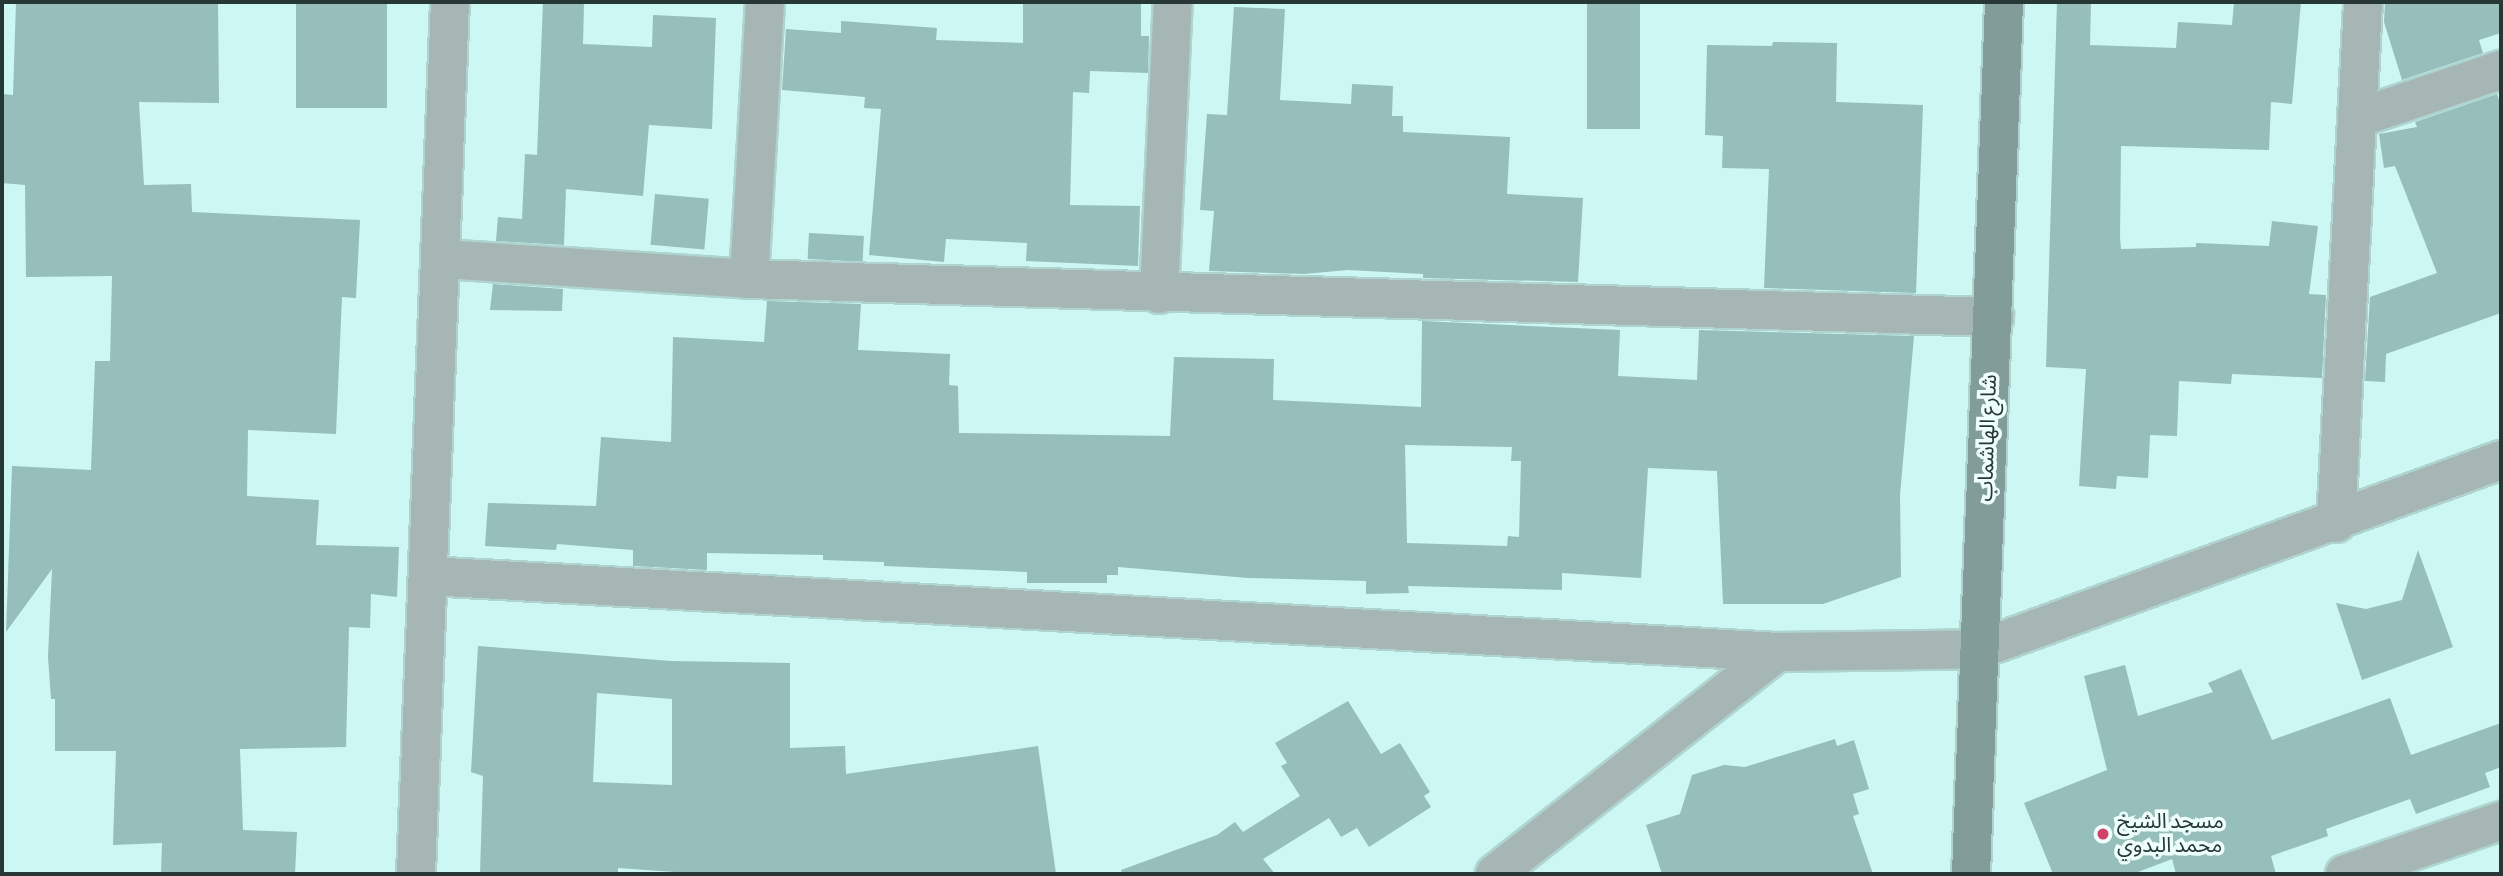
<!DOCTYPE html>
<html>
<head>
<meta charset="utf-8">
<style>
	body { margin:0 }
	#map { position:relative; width:2503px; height:876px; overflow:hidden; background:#cdf7f2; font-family:"Alegreya Sans","Noto Sans Arabic",sans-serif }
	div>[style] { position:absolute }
	.building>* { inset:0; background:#96beba; transform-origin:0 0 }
	.roads { filter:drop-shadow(2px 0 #afd4d0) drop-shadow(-2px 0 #afd4d0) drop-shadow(0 2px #afd4d0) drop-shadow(0 -2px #afd4d0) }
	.street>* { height:38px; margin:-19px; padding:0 19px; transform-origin:19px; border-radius:19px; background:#a5b6b4 }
	.secondary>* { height:38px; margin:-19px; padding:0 19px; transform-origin:19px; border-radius:19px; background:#819c99 }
	.dots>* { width:19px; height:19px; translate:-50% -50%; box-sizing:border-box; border:4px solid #eefefc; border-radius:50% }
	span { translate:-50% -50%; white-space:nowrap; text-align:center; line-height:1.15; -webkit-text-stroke:7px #eefefc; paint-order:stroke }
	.street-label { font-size:21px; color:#263735 }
	.poi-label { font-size:21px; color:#263735 }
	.left { translate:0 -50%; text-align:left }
	.frame { position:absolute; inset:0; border:4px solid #263735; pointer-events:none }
</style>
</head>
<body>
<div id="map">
	<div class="building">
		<div style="clip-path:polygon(16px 2px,218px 2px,219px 103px,139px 102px,144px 185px,191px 184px,192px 212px,360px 220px,356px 298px,342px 297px,336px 434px,248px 430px,247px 496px,319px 500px,316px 545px,399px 547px,397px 597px,371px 594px,370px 628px,349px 627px,346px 747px,240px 749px,243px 830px,297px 832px,295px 874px,161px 874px,162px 843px,113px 845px,116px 751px,55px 751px,55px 699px,51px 699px,48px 657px,52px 569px,6px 632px,12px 466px,91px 470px,95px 361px,110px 361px,112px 276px,26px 277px,25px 185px,2px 183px,2px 94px,13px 95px)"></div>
		<div style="left:296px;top:2px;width:91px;height:106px"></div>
		<div style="clip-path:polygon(543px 2px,584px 2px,583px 44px,652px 47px,653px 15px,716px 18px,712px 129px,649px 125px,643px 196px,566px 189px,564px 245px,496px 241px,498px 217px,522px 219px,525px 154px,537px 155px)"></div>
		<div style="clip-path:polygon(1023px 2px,1141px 2px,1141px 36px,1149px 36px,1148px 73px,1090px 71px,1089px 93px,1073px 92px,1070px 205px,1140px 206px,1138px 266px,1026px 261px,1027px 243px,946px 239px,944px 262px,869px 255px,881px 109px,864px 108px,865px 97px,782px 90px,786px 29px,841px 33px,841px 21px,937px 28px,936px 40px,1023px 43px)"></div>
		<div style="left:1587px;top:2px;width:53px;height:127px"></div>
		<div style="clip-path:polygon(2057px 2px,2091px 2px,2090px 45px,2176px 48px,2178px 22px,2232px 25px,2234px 2px,2301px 2px,2292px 104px,2271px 102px,2269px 150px,2121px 146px,2120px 237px,2121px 249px,2196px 247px,2196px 243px,2269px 246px,2272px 221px,2318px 226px,2309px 294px,2326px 295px,2322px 378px,2232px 374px,2231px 384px,2179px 381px,2177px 436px,2150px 435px,2148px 478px,2117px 476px,2116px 489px,2079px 486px,2086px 369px,2046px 367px)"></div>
		<div style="clip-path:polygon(2385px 2px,2501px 2px,2501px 33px,2479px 40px,2483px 53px,2402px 80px,2384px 22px)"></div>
		<div style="clip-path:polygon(1234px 7px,1285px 9px,1280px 100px,1351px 104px,1352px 84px,1393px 86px,1392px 116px,1403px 116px,1403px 132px,1510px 137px,1507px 194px,1583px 198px,1578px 282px,1423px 278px,1423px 274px,1348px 270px,1304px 274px,1209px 271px,1214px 211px,1200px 210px,1207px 114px,1227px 115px)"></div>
		<div style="clip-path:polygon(1773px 42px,1837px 43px,1836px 102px,1923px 105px,1916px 293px,1764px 288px,1769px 169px,1722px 168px,1723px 136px,1705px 135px,1707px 45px,1772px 46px)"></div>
		<div style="clip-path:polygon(2497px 94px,2501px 106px,2501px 313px,2386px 354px,2385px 382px,2365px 381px,2370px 297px,2437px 273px,2395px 166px,2384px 168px,2379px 134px,2417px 127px,2415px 122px)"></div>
		<div style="left:655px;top:194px;width:54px;height:51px;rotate:5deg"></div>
		<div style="left:809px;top:233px;width:55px;height:26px;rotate:3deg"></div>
		<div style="clip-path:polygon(493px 284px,563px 289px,562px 311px,490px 310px)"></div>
		<div style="clip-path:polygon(evenodd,767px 301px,861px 304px,858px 350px,950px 354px,949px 385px,958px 386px,959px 433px,1170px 436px,1174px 357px,1274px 359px,1273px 400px,1421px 407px,1422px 321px,1620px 330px,1618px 376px,1697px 380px,1699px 330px,1914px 336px,1900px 495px,1901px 577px,1823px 604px,1723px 604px,1717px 471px,1648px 468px,1641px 578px,1562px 573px,1562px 590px,1408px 586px,1409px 593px,1366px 594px,1366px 581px,1248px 578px,1118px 567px,1118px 575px,1107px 575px,1107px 583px,1027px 583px,1027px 572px,884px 566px,884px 562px,823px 560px,823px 555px,707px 553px,707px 570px,633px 566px,633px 550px,557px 544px,556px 550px,485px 546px,488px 503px,596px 506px,601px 437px,671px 442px,673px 337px,764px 342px,767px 301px,1405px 445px,1512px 447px,1511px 461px,1521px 461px,1519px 537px,1508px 536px,1507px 546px,1407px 543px,1405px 445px)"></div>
		<div style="clip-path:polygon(2418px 550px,2453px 647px,2362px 680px,2336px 603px,2366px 609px,2402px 600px)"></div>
		<div style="clip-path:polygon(evenodd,478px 646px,671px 661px,790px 663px,790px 748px,845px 746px,846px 774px,1038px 746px,1056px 874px,704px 874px,618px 868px,618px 874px,480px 874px,483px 776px,471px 772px,478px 646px,597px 693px,672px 699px,672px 785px,593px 782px,597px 693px)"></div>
		<div style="clip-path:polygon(2125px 665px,2138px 716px,2213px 692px,2208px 683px,2241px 669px,2272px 740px,2390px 698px,2411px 755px,2501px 723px,2501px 767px,2485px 773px,2490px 787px,2416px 814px,2410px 799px,2326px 829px,2328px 836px,2271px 856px,2276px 874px,2176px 874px,2172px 859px,2133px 874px,2053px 874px,2024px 803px,2107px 770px,2084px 676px)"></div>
		<div style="clip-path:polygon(1348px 701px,1381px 754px,1400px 743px,1430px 792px,1424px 796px,1431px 807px,1369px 847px,1357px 828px,1341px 837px,1329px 818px,1263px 859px,1275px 874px,1122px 874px,1121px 870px,1217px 835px,1235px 822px,1243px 832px,1300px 796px,1281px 766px,1287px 763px,1275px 743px)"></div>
		<div style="clip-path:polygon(1835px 739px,1837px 746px,1854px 740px,1869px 789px,1853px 794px,1859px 814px,1853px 816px,1873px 874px,1662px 874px,1646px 825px,1680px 814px,1692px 775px,1724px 765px,1745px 767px)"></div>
	</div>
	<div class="roads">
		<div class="street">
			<div style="left:2358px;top:118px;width:151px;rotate:-18.6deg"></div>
			<div style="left:442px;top:259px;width:308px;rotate:3.7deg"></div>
			<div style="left:749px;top:279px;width:1246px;rotate:1.75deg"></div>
			<div style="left:749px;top:279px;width:277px;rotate:-86.7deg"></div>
			<div style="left:1159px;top:294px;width:292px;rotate:-87.3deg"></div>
			<div style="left:2336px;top:523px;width:522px;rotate:-87.03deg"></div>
			<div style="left:428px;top:576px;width:1351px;rotate:3.22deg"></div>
			<div style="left:1777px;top:652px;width:203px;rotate:-0.8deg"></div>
			<div style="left:1980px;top:649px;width:554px;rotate:-19.94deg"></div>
			<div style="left:416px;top:874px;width:873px;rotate:-87.77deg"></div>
			<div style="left:1495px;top:874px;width:359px;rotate:-38.2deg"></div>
			<div style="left:2345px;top:874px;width:165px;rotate:-18.8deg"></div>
		</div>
		<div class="secondary">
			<div style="left:1971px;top:874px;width:873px;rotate:-87.83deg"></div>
		</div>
	</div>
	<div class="dots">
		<div style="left:2103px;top:834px;background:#d14269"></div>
	</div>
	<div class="street-label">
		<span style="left:1988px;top:438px;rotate:-88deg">شارع الهاشماب</span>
	</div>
	<div class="poi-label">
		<span class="left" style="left:2117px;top:834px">مسجد الشيخ<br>محمد البدوي</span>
	</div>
	<div class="frame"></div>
</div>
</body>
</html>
